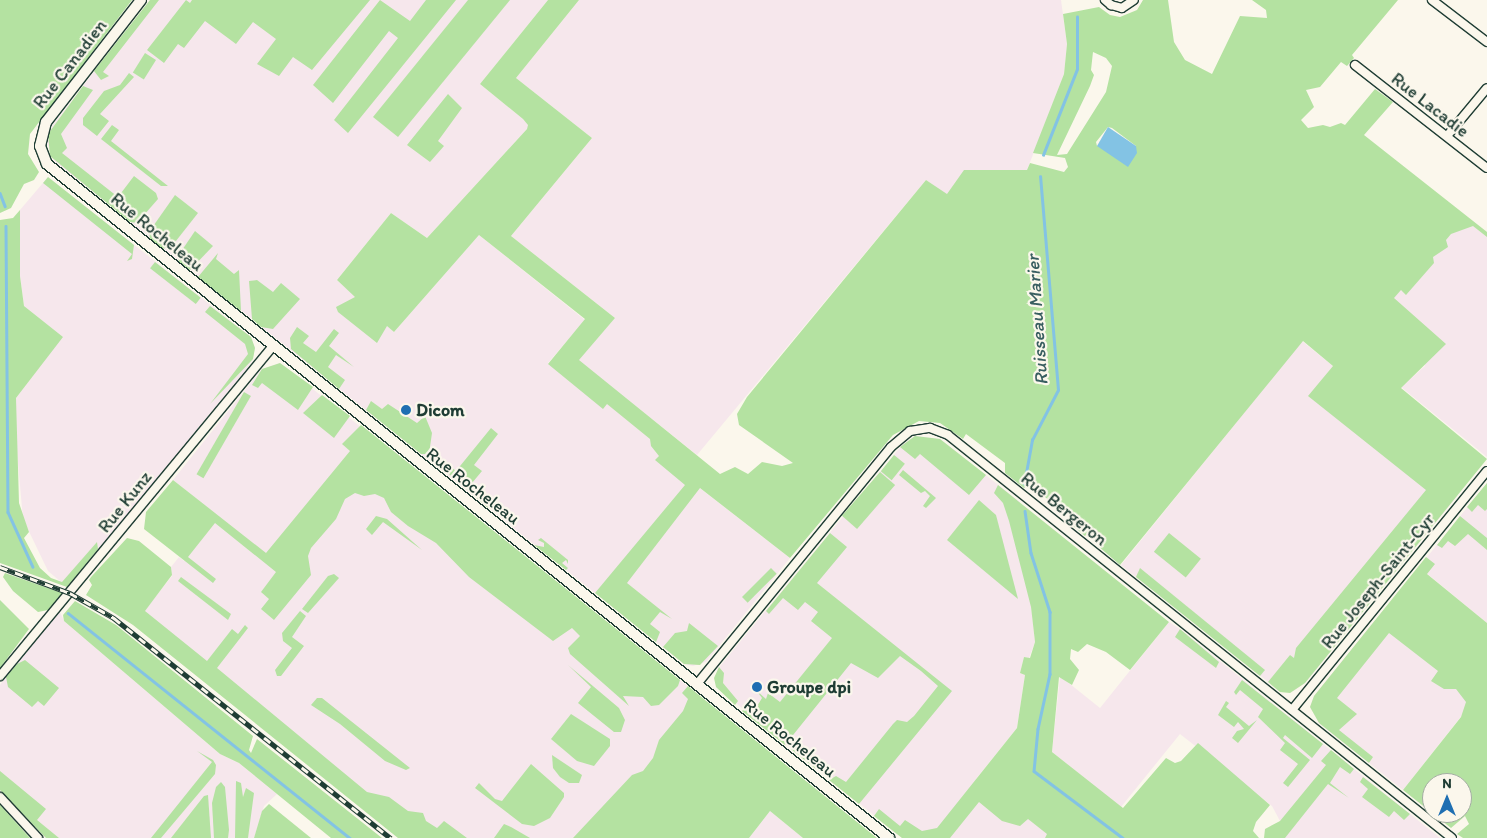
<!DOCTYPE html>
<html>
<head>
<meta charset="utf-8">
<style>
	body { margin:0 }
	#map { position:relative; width:1487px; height:838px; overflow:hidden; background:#fbf7ec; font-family:Itim,sans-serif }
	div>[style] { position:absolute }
	.built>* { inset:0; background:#f6e7ec }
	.green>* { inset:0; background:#b4e2a1; transform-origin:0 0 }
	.water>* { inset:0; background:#83c3e4 }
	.stream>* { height:2.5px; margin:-1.25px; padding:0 1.25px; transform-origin:1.25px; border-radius:1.25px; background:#83c3e4 }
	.roads { filter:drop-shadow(1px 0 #1f3d34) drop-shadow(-1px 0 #1f3d34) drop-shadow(0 1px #1f3d34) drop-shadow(0 -1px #1f3d34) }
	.minor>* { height:8px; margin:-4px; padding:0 4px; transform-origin:4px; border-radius:4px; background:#fbf7ec }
	.tertiary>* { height:10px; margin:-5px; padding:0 5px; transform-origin:5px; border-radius:5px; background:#fbf7ec }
	.rail>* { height:4.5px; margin-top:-2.25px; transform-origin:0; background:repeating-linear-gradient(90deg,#fbf7ec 0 8px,#1f3d34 0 16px); box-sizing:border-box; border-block:1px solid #1f3d34 }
	.dots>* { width:14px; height:14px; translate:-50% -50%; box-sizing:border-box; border:2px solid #fbf7ec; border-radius:50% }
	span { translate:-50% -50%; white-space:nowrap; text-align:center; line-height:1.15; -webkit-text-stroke:4.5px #fbf7ec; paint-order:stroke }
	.street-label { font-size:18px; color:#1f3d34 }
	.poi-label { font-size:18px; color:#1f3d34; font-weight:700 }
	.left { translate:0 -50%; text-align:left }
	.water-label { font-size:19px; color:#385e60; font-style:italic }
	.north { position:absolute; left:1422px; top:773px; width:50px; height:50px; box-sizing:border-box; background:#fbf7ec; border:1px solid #a3ada2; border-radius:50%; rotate:0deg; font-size:14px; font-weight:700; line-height:20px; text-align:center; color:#1f3d34 }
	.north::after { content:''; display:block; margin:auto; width:18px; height:22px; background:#1f6fb2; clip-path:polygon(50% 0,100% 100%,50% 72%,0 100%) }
</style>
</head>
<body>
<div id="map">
	<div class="built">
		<div style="clip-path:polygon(150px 0,548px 0,480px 84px,523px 119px,529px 125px,527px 129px,427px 238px,391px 213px,337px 280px,394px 332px,479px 235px,585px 320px,548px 363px,634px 420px,696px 485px,790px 558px,706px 662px,693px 666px,684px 664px,54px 161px,47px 142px,52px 126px)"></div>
		<div style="clip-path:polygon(579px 0,1061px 0,1067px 44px,1064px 74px,1027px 170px,965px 170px,947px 195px,926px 180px,697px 455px,578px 360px,615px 318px,511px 236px,592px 138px,516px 78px)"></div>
		<div style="clip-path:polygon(48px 177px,251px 337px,255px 348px,252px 361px,244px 372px,67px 587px,48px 571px,23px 519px,16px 441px,16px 398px,62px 337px,24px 306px,20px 276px,20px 210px)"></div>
		<div style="clip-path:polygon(1467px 217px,1487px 232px,1487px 457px,1401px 387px,1425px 366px,1393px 298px,1394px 293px)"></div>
		<div style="clip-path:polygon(1302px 341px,1333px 366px,1319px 384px,1458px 495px,1305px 683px,1290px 693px,1277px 689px,1121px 565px)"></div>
		<div style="clip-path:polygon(280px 363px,705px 700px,591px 838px,424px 838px,141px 615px,172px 576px,171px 567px,179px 557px,184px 561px,219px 517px,173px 480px,262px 369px)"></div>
		<div style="clip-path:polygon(915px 436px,940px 439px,1020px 502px,1035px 642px,1029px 658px,1024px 657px,1020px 673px,1025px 675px,1017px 728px,976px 779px,1048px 834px,1045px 838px,902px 838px,716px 687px,717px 670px,902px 445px)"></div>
		<div style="clip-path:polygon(1487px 483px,1487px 623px,1419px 567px)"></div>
		<div style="clip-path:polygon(60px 612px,64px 621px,220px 754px,239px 763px,277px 794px,264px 806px,254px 838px,46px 838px,0 790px,0 685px)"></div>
		<div style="clip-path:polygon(1375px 620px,1474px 700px,1403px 790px,1319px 723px,1310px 707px,1314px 696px)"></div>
		<div style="clip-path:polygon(1169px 622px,1180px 629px,1440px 838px,1270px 838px,1280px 821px,1272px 806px,1180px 734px,1121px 807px,1052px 752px,1060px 676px,1100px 708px)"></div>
		<div style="clip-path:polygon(770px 811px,803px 838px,749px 838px)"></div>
	</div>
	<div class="green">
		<div style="clip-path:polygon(0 0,132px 0,30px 134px,28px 154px,39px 172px,34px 180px,24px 184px,11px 208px,0 213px)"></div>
		<div style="clip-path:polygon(150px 0,159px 0,103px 72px,109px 76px,101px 80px,94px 71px)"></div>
		<div style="clip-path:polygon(186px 0,190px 3px,192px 0,370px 0,312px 70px,293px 57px,279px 76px,257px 64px,276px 39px,253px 22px,236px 44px,205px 21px,184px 48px,178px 44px,164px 63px,147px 50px)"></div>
		<div style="clip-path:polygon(380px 0,410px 21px,426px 0,456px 0,348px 133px,334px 120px,398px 38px,389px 31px,333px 103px,313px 85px)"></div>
		<div style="clip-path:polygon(468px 0,510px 0,398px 137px,373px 117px)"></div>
		<div style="clip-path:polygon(evenodd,548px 0,579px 0,516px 78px,592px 138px,511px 236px,615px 318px,579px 360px,720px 474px,735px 467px,748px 474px,762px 462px,782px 466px,793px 463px,739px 425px,737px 414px,747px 397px,926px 180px,947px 194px,964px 170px,1027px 170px,1030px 163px,1064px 172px,1068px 167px,1065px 158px,1033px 153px,1064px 74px,1067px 44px,1063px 14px,1099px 7px,1110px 15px,1120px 17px,1137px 10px,1143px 0,1168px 0,1174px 42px,1185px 60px,1212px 74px,1240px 16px,1267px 18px,1266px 10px,1252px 0,1398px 0,1352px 55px,1354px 58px,1347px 66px,1341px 62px,1320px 87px,1306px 90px,1314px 107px,1301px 120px,1308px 128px,1323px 125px,1330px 127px,1341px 123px,1345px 125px,1375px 89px,1393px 102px,1364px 135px,1487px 232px,1487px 237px,1473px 226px,1451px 234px,1446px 240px,1448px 247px,1433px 257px,1434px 263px,1406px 295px,1401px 290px,1394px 298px,1446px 344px,1401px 388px,1487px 459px,1305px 683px,1290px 693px,1280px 692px,1268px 682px,1290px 655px,1294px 658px,1296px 648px,1426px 490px,1308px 396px,1333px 366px,1303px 341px,1120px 565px,1098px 546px,1101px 541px,1089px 532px,1085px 536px,1073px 526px,1079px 523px,1029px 485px,1024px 488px,1005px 473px,1005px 463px,966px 434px,963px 439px,940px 423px,919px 421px,893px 435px,790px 558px,700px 488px,627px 583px,672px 619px,660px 612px,650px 624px,660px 632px,656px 642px,595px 593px,685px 485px,655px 460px,659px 456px,651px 446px,650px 439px,607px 404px,603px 409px,548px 364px,585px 319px,479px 235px,394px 332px,387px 326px,377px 343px,338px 312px,336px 307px,355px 297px,337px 280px,391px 213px,427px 238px,527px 129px,528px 125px,523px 119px,480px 84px,548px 0,1093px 52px,1106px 58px,1112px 66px,1106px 92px,1067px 154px,1057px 155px,1090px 86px,1094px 75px,1091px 70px,1093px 52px,548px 0,1108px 127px,1112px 128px,1136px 146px,1097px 146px,1096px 142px,1108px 127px)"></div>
		<div style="left:145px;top:53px;width:13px;height:23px;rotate:32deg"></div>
		<div style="clip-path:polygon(129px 73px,134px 77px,100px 114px,109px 121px,97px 136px,83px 125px,83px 118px,104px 91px,120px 85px)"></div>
		<div style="clip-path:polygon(83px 86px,93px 90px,61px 134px,67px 148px,62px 153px,118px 197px,134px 176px,156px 193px,158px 199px,137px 223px,130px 222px,50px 156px,48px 134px)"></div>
		<div style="clip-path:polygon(448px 94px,462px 108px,438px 141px,444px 146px,430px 162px,407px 145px)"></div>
		<div style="clip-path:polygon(112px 125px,119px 130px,111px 141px,168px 186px,161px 186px,101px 139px)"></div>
		<div style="clip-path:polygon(48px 177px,134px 245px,132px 259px,127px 261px,132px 254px,43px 183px)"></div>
		<div style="clip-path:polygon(175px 195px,198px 213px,172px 246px,162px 249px,150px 239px,149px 232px)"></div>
		<div style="clip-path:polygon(20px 210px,20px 276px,24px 306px,63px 337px,16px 398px,19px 503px,29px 532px,24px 538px,40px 568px,51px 578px,62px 582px,97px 542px,98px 549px,67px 587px,0 563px,0 220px,13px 218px)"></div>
		<div style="clip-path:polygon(195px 231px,213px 246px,190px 270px,179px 262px,178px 256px)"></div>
		<div style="clip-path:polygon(218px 253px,216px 259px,234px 274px,239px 270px,241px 311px,198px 277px)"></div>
		<div style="left:155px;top:262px;width:58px;height:8px;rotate:38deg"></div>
		<div style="clip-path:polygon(257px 280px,273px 292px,281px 283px,300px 299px,273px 329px,261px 327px,252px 319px,249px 281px)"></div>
		<div style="clip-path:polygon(210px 306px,251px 337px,255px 348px,253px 359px,210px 404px,248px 354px,245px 344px,205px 312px)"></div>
		<div style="clip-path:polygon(297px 327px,309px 336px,303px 343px,316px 352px,334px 329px,339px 333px,329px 346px,354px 367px,336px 355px,328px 367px,345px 380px,339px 389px,291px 349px,290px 338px)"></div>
		<div style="clip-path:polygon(280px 363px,313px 387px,298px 410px,262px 383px,258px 388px,252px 385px,262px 369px)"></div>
		<div style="left:244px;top:392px;width:8px;height:95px;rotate:30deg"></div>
		<div style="clip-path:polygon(322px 395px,350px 416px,334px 438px,303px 413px)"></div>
		<div style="clip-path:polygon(371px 401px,382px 409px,388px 404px,417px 423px,425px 416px,432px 433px,429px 454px,421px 454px,366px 410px)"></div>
		<div style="clip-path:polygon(361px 425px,680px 680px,678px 686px,659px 705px,651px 706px,643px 697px,623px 696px,629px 706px,570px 654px,568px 648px,580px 636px,572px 628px,553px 641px,469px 577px,436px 543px,408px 526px,391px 512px,384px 498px,375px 494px,364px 496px,355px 493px,345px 499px,336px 519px,311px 548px,308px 556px,311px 575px,274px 620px,261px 609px,269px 599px,261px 592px,276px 572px,215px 523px,188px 557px,216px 579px,213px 583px,144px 529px,146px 512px,173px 480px,266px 553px,350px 451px,342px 444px)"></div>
		<div style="clip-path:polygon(491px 428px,498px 434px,474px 465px,482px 471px,472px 483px,494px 501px,492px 504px,486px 502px,488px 508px,442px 468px,446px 463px,456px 471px)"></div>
		<div style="clip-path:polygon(915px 436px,940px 439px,986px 475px,969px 495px,920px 454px,915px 459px,900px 447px)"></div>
		<div style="left:894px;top:455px;width:14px;height:21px;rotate:39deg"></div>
		<div style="clip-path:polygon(903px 470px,936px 498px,926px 508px,923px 506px,930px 496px,925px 491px,921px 493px,899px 475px)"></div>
		<div style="left:880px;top:472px;width:20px;height:58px;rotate:41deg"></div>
		<div style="clip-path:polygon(1487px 483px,1487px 509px,1485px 511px,1478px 505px,1472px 512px,1467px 507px)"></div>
		<div style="clip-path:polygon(998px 485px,1169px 622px,1130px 670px,1106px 652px,1087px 644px,1078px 652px,1071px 649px,1070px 659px,1079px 670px,1072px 685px,1059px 677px,1052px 752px,1123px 808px,1166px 758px,1175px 763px,1181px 761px,1198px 743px,1270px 805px,1256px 822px,1253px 831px,1259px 838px,1045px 838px,1047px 834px,1028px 819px,1020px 826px,1002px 821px,979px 802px,950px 838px,902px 838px,874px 816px,879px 809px,900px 826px,905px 820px,922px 831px,937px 828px,1017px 728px,1025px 675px,1020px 673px,1024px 657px,1030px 658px,1035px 642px,1031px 607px,1009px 521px,1003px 503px,994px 493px)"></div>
		<div style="clip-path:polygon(979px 500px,996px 515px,1018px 599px,947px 540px)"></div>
		<div style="clip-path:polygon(376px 516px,387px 519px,422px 550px,383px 522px,372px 535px,366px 529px)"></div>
		<div style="clip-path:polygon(1460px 516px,1487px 538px,1487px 550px,1468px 534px,1455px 546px,1448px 541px,1442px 548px,1437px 545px)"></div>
		<div style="clip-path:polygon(830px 533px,847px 547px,817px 583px,952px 691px,859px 804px,829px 780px,836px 776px,846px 782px,893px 724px,897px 720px,907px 722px,914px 716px,938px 686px,921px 671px,900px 656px,878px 678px,851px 663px,785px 745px,742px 711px,747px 706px,756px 708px,762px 698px,756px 690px,766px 699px,768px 693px,780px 702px,832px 638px,811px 621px,818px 612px,805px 602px,798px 610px,783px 598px,769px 614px,766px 611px)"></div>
		<div style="left:1169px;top:533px;width:41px;height:24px;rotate:39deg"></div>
		<div style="clip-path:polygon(127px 538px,139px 541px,171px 567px,172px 575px,145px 611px,207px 661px,232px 629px,238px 634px,245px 625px,248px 628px,217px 668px,367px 792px,389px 797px,408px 811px,423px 813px,426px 821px,437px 828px,444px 821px,467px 838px,398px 838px,133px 625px,86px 595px,92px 585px,89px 580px,91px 577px)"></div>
		<div style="clip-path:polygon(541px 538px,568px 560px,568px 564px,566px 560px,562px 563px,568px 568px,566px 570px,534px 545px,544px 547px,544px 543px,538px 540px)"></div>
		<div style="clip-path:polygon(evenodd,1426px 557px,1435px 564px,1427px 574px,1487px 623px,1487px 838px,1463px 838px,1457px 834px,1469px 824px,1465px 816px,1451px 828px,1403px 790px,1461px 717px,1466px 702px,1456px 689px,1444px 689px,1431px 681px,1438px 671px,1389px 633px,1337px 698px,1357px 714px,1339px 730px,1373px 757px,1369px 763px,1319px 723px,1310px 707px,1314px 696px,1426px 557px,1432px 783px,1462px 783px,1462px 813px,1432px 813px,1432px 783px)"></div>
		<div style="left:771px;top:568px;width:8px;height:41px;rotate:45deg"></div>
		<div style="clip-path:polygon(1140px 568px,1265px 670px,1260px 676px,1136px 577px)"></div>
		<div style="clip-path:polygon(5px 573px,62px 593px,48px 610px,38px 612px,13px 591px,3px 577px)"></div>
		<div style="clip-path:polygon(334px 574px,339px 578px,308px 613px,302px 609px,328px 576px)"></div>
		<div style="clip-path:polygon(181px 577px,231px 614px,228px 620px,178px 581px)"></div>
		<div style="clip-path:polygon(0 600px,29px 629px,0 668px)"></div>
		<div style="clip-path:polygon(75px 601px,116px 625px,253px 736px,249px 750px,251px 753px,257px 739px,382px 838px,331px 838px,239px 763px,220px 754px,64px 621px,63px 615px)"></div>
		<div style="clip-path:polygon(300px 611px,306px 616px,292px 637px,304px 646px,281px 676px,277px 676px,275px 670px,292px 648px,283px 641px,282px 633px)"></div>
		<div style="clip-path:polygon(689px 623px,718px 646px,700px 665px,684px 664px,663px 647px,675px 633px,687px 631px)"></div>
		<div style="clip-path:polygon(1180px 629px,1219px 662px,1216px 668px,1175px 637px)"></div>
		<div style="clip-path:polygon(25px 660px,59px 688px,44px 706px,38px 701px,32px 707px,8px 687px,6px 677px,17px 664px)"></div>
		<div style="clip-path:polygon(568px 665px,619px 708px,625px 720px,621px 732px,614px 732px,578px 703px,591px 687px)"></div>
		<div style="clip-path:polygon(719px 667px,724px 673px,723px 683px,738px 701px,735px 705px,716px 687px,714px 678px)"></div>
		<div style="clip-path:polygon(1242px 680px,1323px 744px,1312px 758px,1285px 735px,1283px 738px,1310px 760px,1288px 787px,1283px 783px,1298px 764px,1280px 750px,1285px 743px,1258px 717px,1263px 709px,1240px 690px,1236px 695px,1234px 692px)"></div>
		<div style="clip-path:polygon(688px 686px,705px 700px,877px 838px,803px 838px,770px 811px,749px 838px,573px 838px,632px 775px,643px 771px,653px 758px,659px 740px,683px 711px,688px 699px,682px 693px)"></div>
		<div style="clip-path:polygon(317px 698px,322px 698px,410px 768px,406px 770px,385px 761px,340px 724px,311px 705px)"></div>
		<div style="clip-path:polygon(1226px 701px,1229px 703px,1226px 707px,1249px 726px,1257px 720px,1238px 743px,1232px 738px,1237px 731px,1244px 729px,1238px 722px,1234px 727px,1218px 715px)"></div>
		<div style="clip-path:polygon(571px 714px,610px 739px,610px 746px,594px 766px,577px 761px,551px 739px)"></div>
		<div style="clip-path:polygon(795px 746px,801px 746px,816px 758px,817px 770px,791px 749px)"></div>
		<div style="clip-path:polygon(1331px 750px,1354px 769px,1350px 774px,1340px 767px,1330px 783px,1349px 798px,1328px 784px,1285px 838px,1264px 838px,1265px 829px,1280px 821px,1326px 765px,1321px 761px)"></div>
		<div style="clip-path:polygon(197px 751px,213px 760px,216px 765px,215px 774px,161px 838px,151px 838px,212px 762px)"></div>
		<div style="clip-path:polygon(552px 755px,582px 775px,579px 783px,569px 783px,560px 777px,553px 768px)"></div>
		<div style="clip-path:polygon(531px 764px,564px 793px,564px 797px,550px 818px,534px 826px,522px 824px,475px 788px,479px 783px,495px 799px,502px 801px)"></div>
		<div style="clip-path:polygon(0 771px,46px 809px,37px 820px,59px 838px,46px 838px,0 790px)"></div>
		<div style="clip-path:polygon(1363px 777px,1410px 814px,1404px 820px,1394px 811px,1389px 817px,1362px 797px,1368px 789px,1360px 782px)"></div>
		<div style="clip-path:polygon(236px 781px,241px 783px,243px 797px,246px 788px,254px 793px,248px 838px,235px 838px)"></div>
		<div style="clip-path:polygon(221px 782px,225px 787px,229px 830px,228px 838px,214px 838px,212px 803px,216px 787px)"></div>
		<div style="clip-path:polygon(208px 795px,211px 838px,171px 838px,204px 796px)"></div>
		<div style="clip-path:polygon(269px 804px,311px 838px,254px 838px,262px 811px)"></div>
		<div style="clip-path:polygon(0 805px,30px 838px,0 838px)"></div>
		<div style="clip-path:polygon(504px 824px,511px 827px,530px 838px,494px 838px)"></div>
	</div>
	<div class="water">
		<div style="clip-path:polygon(1108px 127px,1136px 146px,1137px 153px,1128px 167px,1097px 146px)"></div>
	</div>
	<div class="stream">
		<div style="left:1043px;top:155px;width:92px;rotate:-68.4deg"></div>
		<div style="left:1077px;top:69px;width:52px;rotate:-90deg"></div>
		<div style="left:0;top:193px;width:14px;rotate:69deg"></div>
		<div style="left:6px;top:226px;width:286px;rotate:89.6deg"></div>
		<div style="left:8px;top:512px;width:60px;rotate:65.6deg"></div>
		<div style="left:1024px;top:484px;width:45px;rotate:-79.7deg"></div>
		<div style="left:1032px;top:440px;width:56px;rotate:-62.5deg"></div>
		<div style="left:1058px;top:390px;width:214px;rotate:-94.8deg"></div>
		<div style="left:1025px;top:511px;width:42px;rotate:81.9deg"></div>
		<div style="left:1031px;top:553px;width:62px;rotate:72.1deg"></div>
		<div style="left:1050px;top:612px;width:62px;rotate:90deg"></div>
		<div style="left:1050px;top:674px;width:56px;rotate:102.3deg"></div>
		<div style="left:1038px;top:729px;width:42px;rotate:95.4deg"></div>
		<div style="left:1034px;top:771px;width:111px;rotate:37deg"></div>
		<div style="left:68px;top:613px;width:361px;rotate:38.6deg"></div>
	</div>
	<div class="roads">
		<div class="minor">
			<div style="left:1105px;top:0;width:8px;rotate:40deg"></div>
			<div style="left:1111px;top:5px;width:11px;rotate:15deg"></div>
			<div style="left:1122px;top:8px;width:14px;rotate:-34deg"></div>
			<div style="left:1432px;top:0;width:69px;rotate:37.4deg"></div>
			<div style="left:1355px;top:65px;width:167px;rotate:38deg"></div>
			<div style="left:1447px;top:136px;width:62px;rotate:-50.2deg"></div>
			<div style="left:0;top:676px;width:428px;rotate:-50.4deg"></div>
			<div style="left:697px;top:684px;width:306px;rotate:-50.7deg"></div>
			<div style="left:891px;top:447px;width:25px;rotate:-40deg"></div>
			<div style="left:910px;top:431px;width:20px;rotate:-9deg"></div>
			<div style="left:930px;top:428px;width:19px;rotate:21deg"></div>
			<div style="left:948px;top:435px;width:645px;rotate:38.65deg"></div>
			<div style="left:1292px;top:710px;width:308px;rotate:-50.8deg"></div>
			<div style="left:0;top:797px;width:56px;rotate:47.2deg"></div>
		</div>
		<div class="tertiary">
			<div style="left:141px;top:0;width:155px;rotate:127.9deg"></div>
			<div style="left:46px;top:122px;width:25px;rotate:104deg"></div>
			<div style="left:40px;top:146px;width:19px;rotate:69deg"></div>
			<div style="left:47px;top:164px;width:1079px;rotate:38.68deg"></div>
		</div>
	</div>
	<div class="rail">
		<div style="left:0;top:567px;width:75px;rotate:20.4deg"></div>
		<div style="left:70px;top:593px;width:51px;rotate:29.6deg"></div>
		<div style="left:114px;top:618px;width:354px;rotate:38.5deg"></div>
	</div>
	<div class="dots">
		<div style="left:406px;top:410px;background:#1f6fb2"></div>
		<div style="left:757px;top:687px;background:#1f6fb2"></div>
	</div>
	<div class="street-label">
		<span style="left:70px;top:64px;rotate:-52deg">Rue Canadien</span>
		<span style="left:1430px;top:105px;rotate:38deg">Rue Lacadie</span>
		<span style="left:157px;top:232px;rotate:39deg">Rue Rocheleau</span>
		<span style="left:473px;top:486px;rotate:38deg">Rue Rocheleau</span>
		<span style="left:125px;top:502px;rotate:-51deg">Rue Kunz</span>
		<span style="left:1064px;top:509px;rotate:39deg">Rue Bergeron</span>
		<span style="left:1378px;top:581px;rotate:-51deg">Rue Joseph-Saint-Cyr</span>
		<span style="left:790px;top:738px;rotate:39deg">Rue Rocheleau</span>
	</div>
	<div class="poi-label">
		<span class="left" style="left:416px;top:410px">Dicom</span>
		<span class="left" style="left:767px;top:687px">Groupe dpi</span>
	</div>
	<div class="water-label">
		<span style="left:1037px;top:320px;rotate:-94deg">Ruisseau Marier</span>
	</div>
	<div class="north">N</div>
</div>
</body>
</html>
